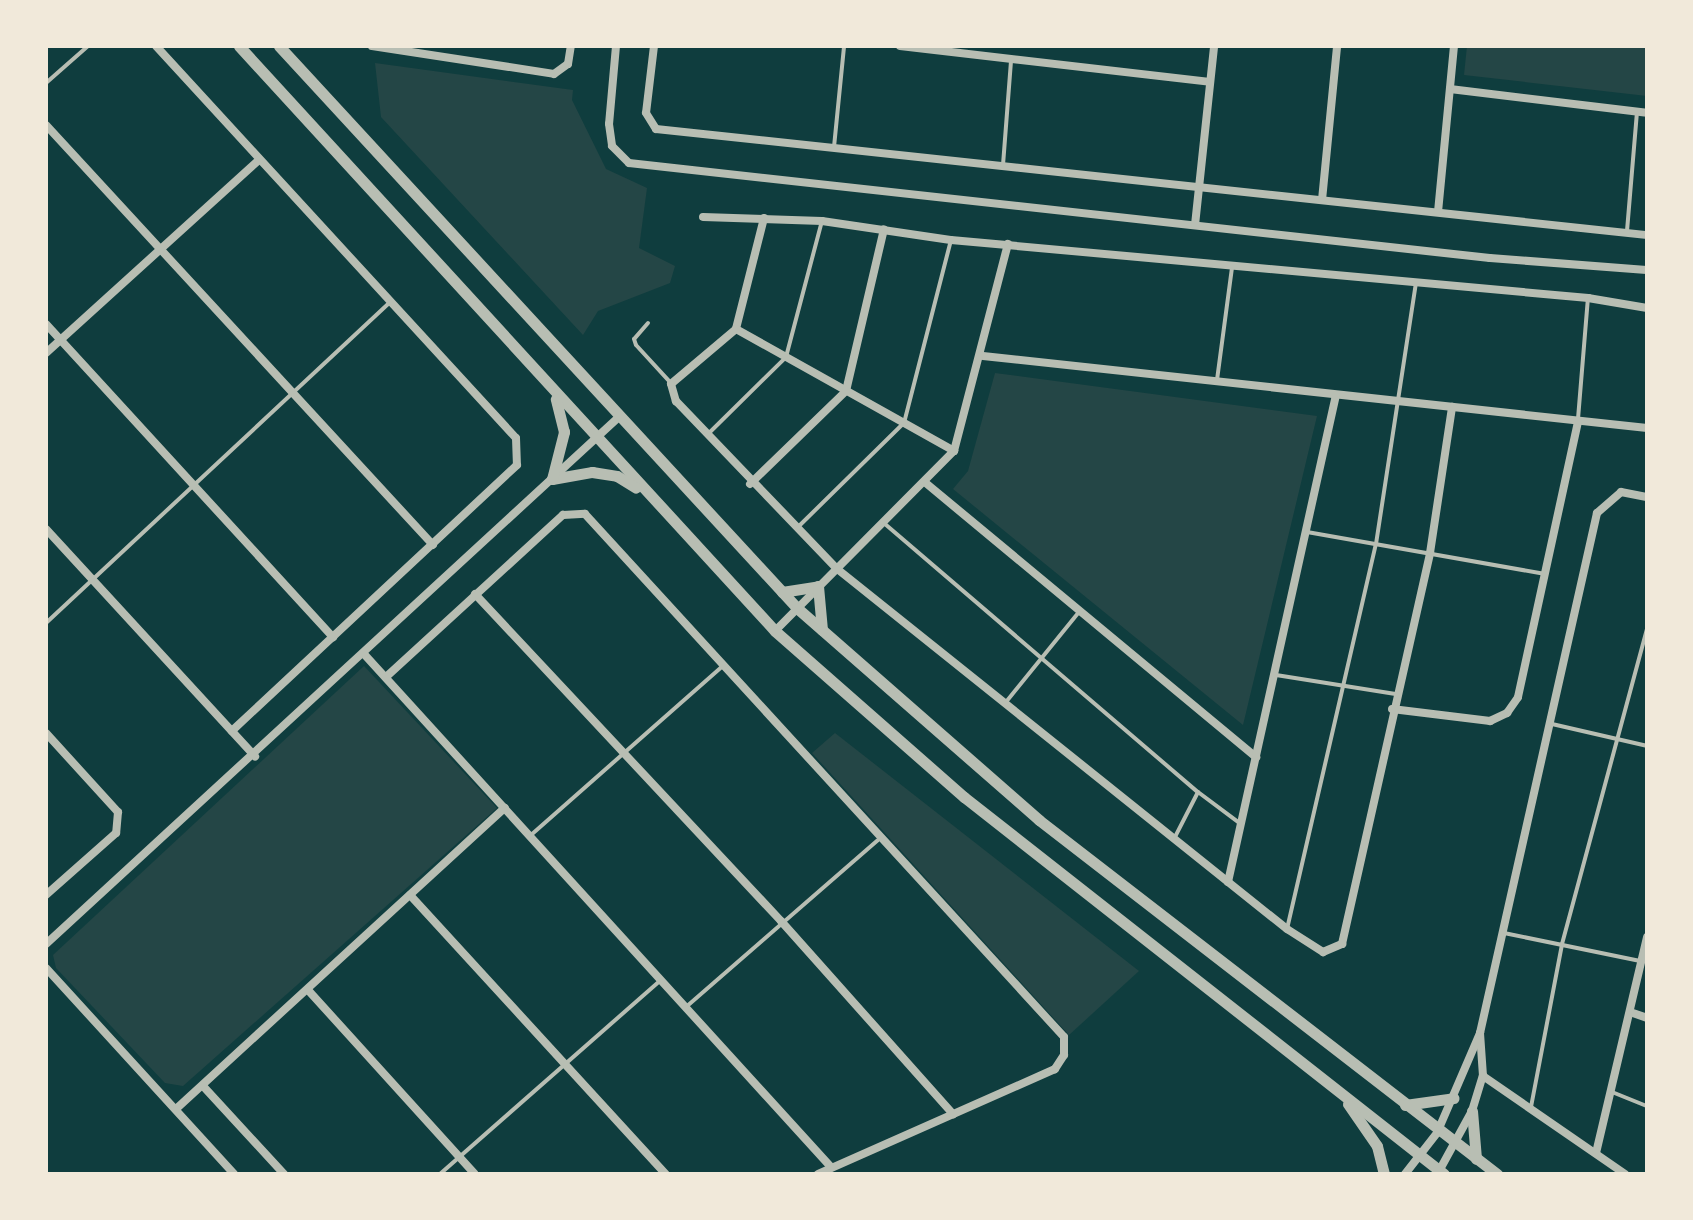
<!DOCTYPE html>
<html>
<head>
<meta charset="utf-8">
<style>
	body { margin:0 }
	#map { position:relative; width:1693px; height:1220px; overflow:hidden; background:#0f3d3e; font-family:"Nunito Sans",sans-serif }
	div>[style] { position:absolute }
	.green>* { inset:0; background:#244646 }
	.service>* { height:4px; margin:-2px; padding:0 2px; transform-origin:2px; border-radius:2px; background:#b8beb3 }
	.minor>* { height:8px; margin:-4px; padding:0 4px; transform-origin:4px; border-radius:4px; background:#b8beb3 }
	.tertiary>* { height:11px; margin:-5.5px; padding:0 5.5px; transform-origin:5.5px; border-radius:5.5px; background:#b8beb3 }
	span { translate:-50% -50%; white-space:nowrap; text-align:center; line-height:1.15; -webkit-text-stroke:8px #f1e9da; paint-order:stroke }
	.frame { position:absolute; inset:0; border:48px solid #f1e9da; pointer-events:none }
</style>
</head>
<body>
<div id="map">
	<div class="green">
		<div style="clip-path:polygon(1467px 46px,1647px 46px,1647px 96px,1464px 75px)"></div>
		<div style="clip-path:polygon(375px 63px,573px 90px,572px 100px,606px 169px,647px 188px,639px 248px,675px 266px,670px 283px,598px 311px,583px 335px,381px 117px)"></div>
		<div style="clip-path:polygon(995px 373px,1317px 416px,1243px 725px,953px 489px,968px 471px)"></div>
		<div style="clip-path:polygon(364px 666px,497px 808px,183px 1086px,165px 1083px,56px 968px,53px 955px)"></div>
		<div style="clip-path:polygon(835px 733px,1139px 971px,1069px 1035px,812px 753px)"></div>
	</div>
	<div class="service">
		<div style="left:46px;top:83px;width:56px;rotate:-41.4deg"></div>
		<div style="left:834px;top:147px;width:101px;rotate:-84.3deg"></div>
		<div style="left:1003px;top:165px;width:105px;rotate:-85.6deg"></div>
		<div style="left:1627px;top:231px;width:119px;rotate:-85.2deg"></div>
		<div style="left:648px;top:323px;width:21px;rotate:131deg"></div>
		<div style="left:634px;top:339px;width:6px;rotate:72deg"></div>
		<div style="left:636px;top:345px;width:50px;rotate:47.4deg"></div>
		<div style="left:1217px;top:380px;width:113px;rotate:-82.4deg"></div>
		<div style="left:1578px;top:419px;width:121px;rotate:-85.3deg"></div>
		<div style="left:707px;top:435px;width:111px;rotate:-44.6deg"></div>
		<div style="left:786px;top:357px;width:141px;rotate:-75.2deg"></div>
		<div style="left:885px;top:524px;width:412px;rotate:40.6deg"></div>
		<div style="left:1198px;top:792px;width:51px;rotate:117.1deg"></div>
		<div style="left:798px;top:527px;width:148px;rotate:-44.5deg"></div>
		<div style="left:904px;top:423px;width:189px;rotate:-75.6deg"></div>
		<div style="left:1307px;top:532px;width:242px;rotate:10deg"></div>
		<div style="left:46px;top:623px;width:471px;rotate:-43deg"></div>
		<div style="left:1276px;top:675px;width:121px;rotate:9deg"></div>
		<div style="left:1006px;top:702px;width:114px;rotate:-51deg"></div>
		<div style="left:1552px;top:724px;width:98px;rotate:13deg"></div>
		<div style="left:1198px;top:792px;width:54px;rotate:36.7deg"></div>
		<div style="left:531px;top:835px;width:256px;rotate:-41.4deg"></div>
		<div style="left:1287px;top:929px;width:395px;rotate:-77deg"></div>
		<div style="left:1376px;top:544px;width:263px;rotate:-81.3deg"></div>
		<div style="left:1504px;top:933px;width:139px;rotate:11.6deg"></div>
		<div style="left:686px;top:1007px;width:254px;rotate:-41deg"></div>
		<div style="left:1612px;top:1092px;width:38px;rotate:22deg"></div>
		<div style="left:1531px;top:1107px;width:166px;rotate:-79.2deg"></div>
		<div style="left:1562px;top:944px;width:327px;rotate:-74.9deg"></div>
		<div style="left:440px;top:1174px;width:294px;rotate:-41.3deg"></div>
	</div>
	<div class="minor">
		<div style="left:156px;top:46px;width:532px;rotate:47.44deg"></div>
		<div style="left:516px;top:438px;width:27px;rotate:88deg"></div>
		<div style="left:517px;top:465px;width:390px;rotate:137deg"></div>
		<div style="left:372px;top:46px;width:184px;rotate:8.7deg"></div>
		<div style="left:554px;top:74px;width:17px;rotate:-36deg"></div>
		<div style="left:568px;top:64px;width:18px;rotate:-81deg"></div>
		<div style="left:616px;top:46px;width:78px;rotate:95.1deg"></div>
		<div style="left:609px;top:124px;width:22px;rotate:82deg"></div>
		<div style="left:612px;top:146px;width:24px;rotate:45deg"></div>
		<div style="left:629px;top:163px;width:866px;rotate:6.3deg"></div>
		<div style="left:1490px;top:258px;width:157px;rotate:4.4deg"></div>
		<div style="left:654px;top:46px;width:67px;rotate:96.8deg"></div>
		<div style="left:646px;top:113px;width:19px;rotate:58deg"></div>
		<div style="left:656px;top:129px;width:997px;rotate:6.11deg"></div>
		<div style="left:900px;top:46px;width:312px;rotate:6.6deg"></div>
		<div style="left:1450px;top:89px;width:198px;rotate:6.9deg"></div>
		<div style="left:46px;top:125px;width:571px;rotate:47.34deg"></div>
		<div style="left:1322px;top:200px;width:155px;rotate:-84.4deg"></div>
		<div style="left:1438px;top:212px;width:167px;rotate:-84.5deg"></div>
		<div style="left:703px;top:217px;width:119px;rotate:1.9deg"></div>
		<div style="left:822px;top:221px;width:130px;rotate:8.4deg"></div>
		<div style="left:951px;top:240px;width:640px;rotate:5.2deg"></div>
		<div style="left:1588px;top:298px;width:60px;rotate:9.6deg"></div>
		<div style="left:764px;top:218px;width:114px;rotate:104.2deg"></div>
		<div style="left:736px;top:329px;width:85px;rotate:139.8deg"></div>
		<div style="left:671px;top:384px;width:18px;rotate:74deg"></div>
		<div style="left:676px;top:401px;width:231px;rotate:46.2deg"></div>
		<div style="left:836px;top:568px;width:578px;rotate:38.68deg"></div>
		<div style="left:1287px;top:929px;width:43px;rotate:32.6deg"></div>
		<div style="left:1323px;top:952px;width:21px;rotate:-23deg"></div>
		<div style="left:1342px;top:944px;width:401px;rotate:-77.3deg"></div>
		<div style="left:1430px;top:553px;width:148px;rotate:-81.4deg"></div>
		<div style="left:1195px;top:225px;width:180px;rotate:-83.9deg"></div>
		<div style="left:46px;top:324px;width:425px;rotate:47.5deg"></div>
		<div style="left:736px;top:329px;width:250px;rotate:29.2deg"></div>
		<div style="left:46px;top:353px;width:287px;rotate:-42.2deg"></div>
		<div style="left:983px;top:356px;width:668px;rotate:6.19deg"></div>
		<div style="left:750px;top:484px;width:134px;rotate:-44.1deg"></div>
		<div style="left:846px;top:391px;width:166px;rotate:-76.8deg"></div>
		<div style="left:927px;top:484px;width:428px;rotate:39.7deg"></div>
		<div style="left:46px;top:529px;width:309px;rotate:47.4deg"></div>
		<div style="left:475px;top:594px;width:448px;rotate:46.9deg"></div>
		<div style="left:781px;top:921px;width:259px;rotate:48.3deg"></div>
		<div style="left:775px;top:631px;width:254px;rotate:-45.2deg"></div>
		<div style="left:954px;top:451px;width:214px;rotate:-75.4deg"></div>
		<div style="left:364px;top:654px;width:694px;rotate:47.69deg"></div>
		<div style="left:386px;top:677px;width:240px;rotate:-42.5deg"></div>
		<div style="left:563px;top:515px;width:22px;rotate:-3deg"></div>
		<div style="left:585px;top:514px;width:709px;rotate:47.51deg"></div>
		<div style="left:1064px;top:1037px;width:18px;rotate:90deg"></div>
		<div style="left:1064px;top:1055px;width:17px;rotate:123deg"></div>
		<div style="left:1055px;top:1069px;width:259px;rotate:156.1deg"></div>
		<div style="left:1392px;top:709px;width:99px;rotate:7deg"></div>
		<div style="left:1490px;top:721px;width:19px;rotate:-25deg"></div>
		<div style="left:1507px;top:713px;width:19px;rotate:-55deg"></div>
		<div style="left:1518px;top:697px;width:281px;rotate:-77.7deg"></div>
		<div style="left:46px;top:733px;width:107px;rotate:47.7deg"></div>
		<div style="left:118px;top:812px;width:21px;rotate:95deg"></div>
		<div style="left:116px;top:833px;width:94px;rotate:138.5deg"></div>
		<div style="left:1228px;top:882px;width:498px;rotate:-77.5deg"></div>
		<div style="left:410px;top:895px;width:379px;rotate:47.5deg"></div>
		<div style="left:46px;top:944px;width:778px;rotate:-42.61deg"></div>
		<div style="left:46px;top:968px;width:279px;rotate:47.6deg"></div>
		<div style="left:308px;top:990px;width:248px;rotate:47.8deg"></div>
		<div style="left:1630px;top:1012px;width:18px;rotate:19deg"></div>
		<div style="left:1483px;top:1076px;width:173px;rotate:34.6deg"></div>
		<div style="left:203px;top:1086px;width:120px;rotate:47.4deg"></div>
		<div style="left:176px;top:1109px;width:446px;rotate:-42.5deg"></div>
		<div style="left:1596px;top:1153px;width:222px;rotate:-76.7deg"></div>
		<div style="left:1438px;top:1173px;width:71px;rotate:-61.3deg"></div>
		<div style="left:1472px;top:1111px;width:37px;rotate:-73deg"></div>
		<div style="left:1483px;top:1076px;width:43px;rotate:-94deg"></div>
		<div style="left:1405px;top:1174px;width:52px;rotate:-52deg"></div>
		<div style="left:1437px;top:1133px;width:109px;rotate:-66.7deg"></div>
		<div style="left:1480px;top:1033px;width:533px;rotate:-77.32deg"></div>
		<div style="left:1597px;top:513px;width:32px;rotate:-41deg"></div>
		<div style="left:1621px;top:492px;width:26px;rotate:11deg"></div>
	</div>
	<div class="tertiary">
		<div style="left:239px;top:46px;width:793px;rotate:47.5deg"></div>
		<div style="left:775px;top:631px;width:252px;rotate:41.3deg"></div>
		<div style="left:964px;top:797px;width:610px;rotate:38.15deg"></div>
		<div style="left:279px;top:46px;width:764px;rotate:47.33deg"></div>
		<div style="left:797px;top:608px;width:322px;rotate:41.2deg"></div>
		<div style="left:1039px;top:820px;width:579px;rotate:37.7deg"></div>
		<div style="left:552px;top:479px;width:41px;rotate:-9.9deg"></div>
		<div style="left:592px;top:472px;width:25px;rotate:9deg"></div>
		<div style="left:617px;top:476px;width:22px;rotate:32deg"></div>
		<div style="left:552px;top:479px;width:49px;rotate:-75.7deg"></div>
		<div style="left:564px;top:432px;width:34px;rotate:-104deg"></div>
		<div style="left:782px;top:592px;width:36px;rotate:-9deg"></div>
		<div style="left:818px;top:586px;width:44px;rotate:84.8deg"></div>
		<div style="left:1348px;top:1104px;width:51px;rotate:55.4deg"></div>
		<div style="left:1377px;top:1146px;width:29px;rotate:76deg"></div>
		<div style="left:1405px;top:1105px;width:49px;rotate:-8.1deg"></div>
		<div style="left:1472px;top:1111px;width:48px;rotate:85.2deg"></div>
	</div>
	<div class="frame"></div>
</div>
</body>
</html>
